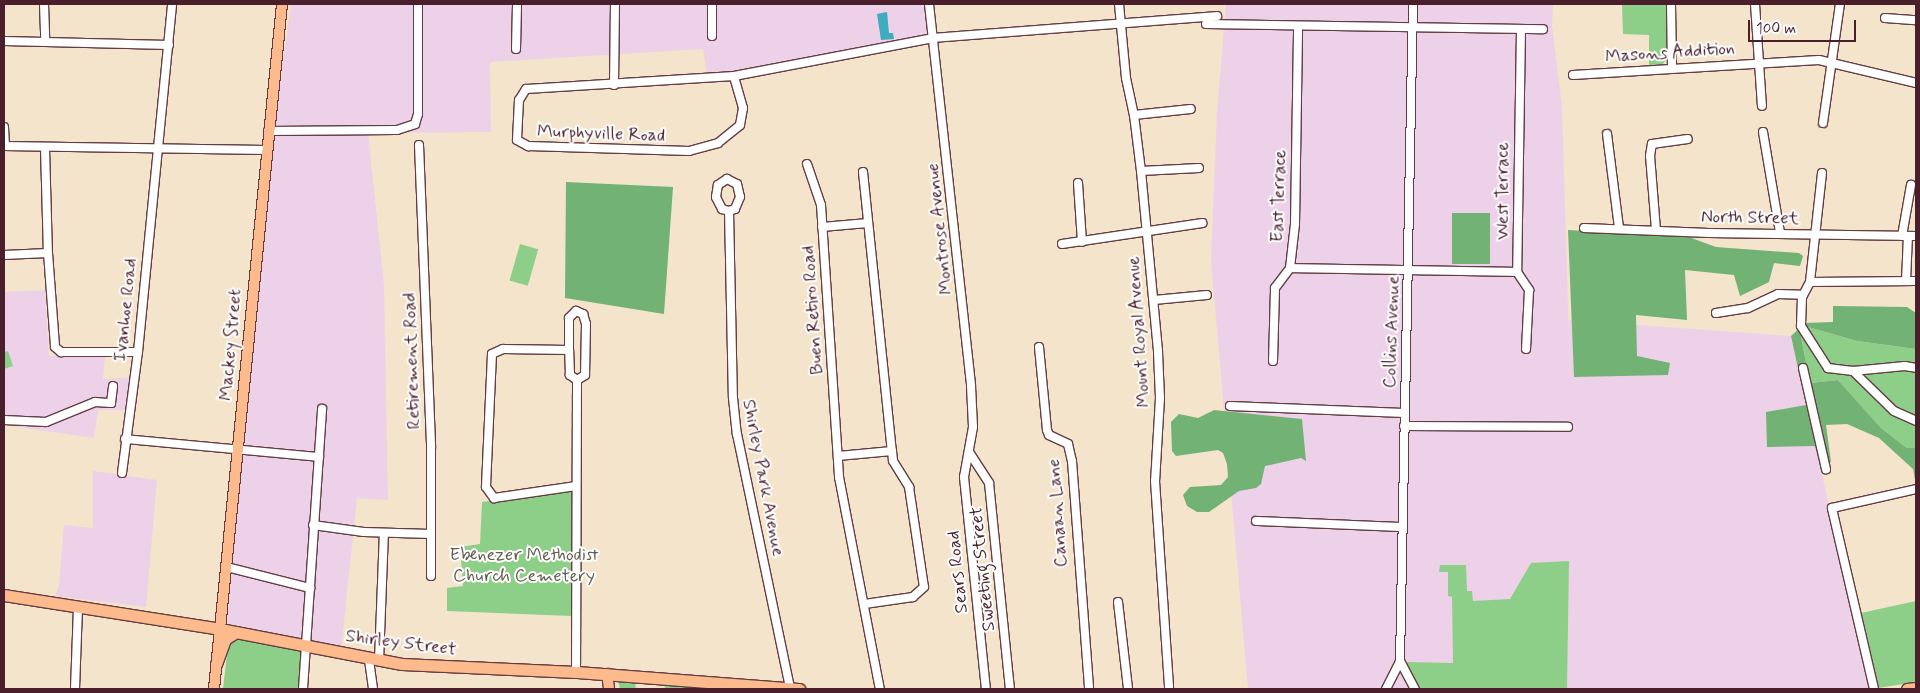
<!DOCTYPE html>
<html>
<head>
<meta charset="utf-8">
<style>
	body { margin:0 }
	#map { position:relative; width:1920px; height:693px; overflow:hidden; background:#f4e4cb; font-family:Mynerve,sans-serif }
	div>[style] { position:absolute }
	.built>* { inset:0; background:#edd1e9 }
	.green>* { inset:0; background:#8dcf88; transform-origin:0 0 }
	.forest>* { inset:0; background:#72b274; transform-origin:0 0 }
	.water>* { inset:0; background:#3fabbe }
	.roads { filter:drop-shadow(1px 0 #643d43) drop-shadow(-1px 0 #643d43) drop-shadow(0 1px #643d43) drop-shadow(0 -1px #643d43) }
	.minor>* { height:8px; margin:-4px; padding:0 4px; transform-origin:4px; border-radius:4px; background:#fff }
	.major>* { height:10px; margin:-5px; padding:0 5px; transform-origin:5px; border-radius:5px; background:#fcba8d }
	.highway>* { height:11px; margin:-5.5px; padding:0 5.5px; transform-origin:5.5px; border-radius:5.5px; background:#fcba8d }
	span { translate:-50% -50%; white-space:nowrap; text-align:center; line-height:1.15; -webkit-text-stroke:4px #fff; paint-order:stroke }
	.street-label { font-size:18px; color:#4a1f2b }
	.park-label { font-size:18px; color:#615d4c }
	.frame { position:absolute; inset:0; border:5px solid #4a1f2b; pointer-events:none }
	.scale { position:absolute; left:1748px; top:20px; width:108px; height:22px; box-sizing:border-box; border:2px solid #4a1f2b; border-top:0; padding-left:6px; font-size:15px; line-height:18px; white-space:nowrap; color:#4a1f2b; -webkit-text-stroke:4px #fff; paint-order:stroke }
</style>
</head>
<body>
<div id="map">
	<div class="built">
		<div style="clip-path:polygon(291px 4px,924px 4px,928px 36px,741px 72px,707px 74px,703px 49px,490px 62px,491px 132px,368px 133px,384px 285px,388px 500px,357px 498px,341px 650px,227px 623px,273px 134px)"></div>
		<div style="clip-path:polygon(1226px 4px,1553px 4px,1552px 25px,1562px 108px,1570px 372px,1569px 320px,1791px 336px,1870px 689px,1248px 689px,1211px 260px,1217px 111px)"></div>
		<div style="clip-path:polygon(45px 290px,49px 356px,105px 357px,103px 379px,131px 378px,127px 410px,98px 410px,94px 438px,4px 425px,4px 292px)"></div>
		<div style="clip-path:polygon(93px 471px,157px 480px,146px 607px,55px 596px,59px 586px,64px 525px,93px 528px)"></div>
	</div>
	<div class="green">
		<div style="clip-path:polygon(1622px 4px,1666px 4px,1667px 59px,1661px 66px,1649px 66px,1649px 35px,1623px 34px)"></div>
		<div style="left:520px;top:244px;width:19px;height:38px;rotate:16deg"></div>
		<div style="clip-path:polygon(1808px 327px,1857px 341px,1916px 349px,1916px 448px,1907px 448px,1881px 428px,1838px 380px,1810px 383px,1801px 337px)"></div>
		<div style="clip-path:polygon(8px 351px,13px 366px,4px 369px,4px 352px)"></div>
		<div style="clip-path:polygon(573px 489px,572px 616px,447px 611px,447px 588px,463px 586px,460px 547px,480px 544px,482px 502px)"></div>
		<div style="clip-path:polygon(1569px 561px,1567px 689px,1418px 689px,1405px 662px,1453px 663px,1452px 597px,1448px 596px,1448px 572px,1439px 572px,1440px 565px,1466px 565px,1467px 591px,1472px 591px,1473px 601px,1510px 599px,1531px 563px)"></div>
		<div style="clip-path:polygon(1916px 601px,1916px 682px,1878px 688px,1861px 613px)"></div>
		<div style="clip-path:polygon(239px 636px,301px 648px,299px 689px,223px 689px,228px 646px)"></div>
		<div style="clip-path:polygon(618px 681px,635px 682px,636px 689px,620px 689px)"></div>
		<div style="clip-path:polygon(664px 682px,743px 689px,665px 689px)"></div>
	</div>
	<div class="forest">
		<div style="clip-path:polygon(566px 182px,673px 187px,664px 314px,565px 298px)"></div>
		<div style="left:1452px;top:213px;width:38px;height:51px"></div>
		<div style="clip-path:polygon(1568px 230px,1686px 236px,1716px 247px,1799px 253px,1803px 256px,1800px 266px,1774px 263px,1769px 282px,1740px 296px,1734px 275px,1685px 270px,1687px 320px,1636px 315px,1637px 356px,1670px 363px,1668px 375px,1574px 377px)"></div>
		<div style="clip-path:polygon(1833px 306px,1907px 307px,1916px 313px,1916px 349px,1857px 341px,1808px 327px,1801px 337px,1810px 383px,1838px 380px,1881px 428px,1907px 448px,1916px 448px,1916px 485px,1913px 469px,1879px 438px,1847px 424px,1826px 425px,1831px 462px,1820px 465px,1815px 446px,1767px 447px,1766px 412px,1806px 405px,1791px 336px,1805px 323px,1833px 322px)"></div>
		<div style="clip-path:polygon(1214px 410px,1302px 419px,1306px 461px,1301px 458px,1265px 466px,1261px 484px,1256px 488px,1239px 491px,1209px 512px,1197px 512px,1187px 506px,1183px 495px,1190px 487px,1221px 485px,1228px 477px,1227px 464px,1223px 453px,1218px 450px,1176px 456px,1172px 451px,1171px 422px,1179px 414px,1198px 418px)"></div>
	</div>
	<div class="water">
		<div style="clip-path:polygon(887px 12px,889px 33px,893px 33px,894px 39px,881px 40px,877px 14px)"></div>
	</div>
	<div class="roads">
		<div class="minor">
			<div style="left:44px;top:4px;width:38px;rotate:88deg"></div>
			<div style="left:929px;top:4px;width:384px;rotate:83.7deg"></div>
			<div style="left:971px;top:386px;width:41px;rotate:87.2deg"></div>
			<div style="left:973px;top:427px;width:51px;rotate:100.2deg"></div>
			<div style="left:964px;top:477px;width:213px;rotate:84.1deg"></div>
			<div style="left:1119px;top:4px;width:74px;rotate:84.6deg"></div>
			<div style="left:1126px;top:78px;width:38px;rotate:78deg"></div>
			<div style="left:1134px;top:115px;width:56px;rotate:82.9deg"></div>
			<div style="left:1141px;top:171px;width:182px;rotate:84.6deg"></div>
			<div style="left:1158px;top:352px;width:46px;rotate:87.5deg"></div>
			<div style="left:1160px;top:398px;width:83px;rotate:93.4deg"></div>
			<div style="left:1155px;top:481px;width:208px;rotate:86.1deg"></div>
			<div style="left:1671px;top:4px;width:64px;rotate:89.1deg"></div>
			<div style="left:1755px;top:4px;width:102px;rotate:86.1deg"></div>
			<div style="left:1885px;top:18px;width:31px;rotate:4deg"></div>
			<div style="left:1206px;top:24px;width:337px;rotate:0.9deg"></div>
			<div style="left:1521px;top:29px;width:243px;rotate:90.9deg"></div>
			<div style="left:1517px;top:272px;width:22px;rotate:56deg"></div>
			<div style="left:1529px;top:290px;width:59px;rotate:92.9deg"></div>
			<div style="left:712px;top:36px;width:32px;rotate:-90deg"></div>
			<div style="left:4px;top:41px;width:165px;rotate:1.4deg"></div>
			<div style="left:516px;top:49px;width:45px;rotate:-88.7deg"></div>
			<div style="left:1573px;top:75px;width:246px;rotate:-3.5deg"></div>
			<div style="left:1819px;top:60px;width:100px;rotate:13.3deg"></div>
			<div style="left:734px;top:76px;width:208px;rotate:176.4deg"></div>
			<div style="left:526px;top:89px;width:13px;rotate:122deg"></div>
			<div style="left:519px;top:100px;width:40px;rotate:92.9deg"></div>
			<div style="left:517px;top:140px;width:13px;rotate:29deg"></div>
			<div style="left:528px;top:146px;width:161px;rotate:1.8deg"></div>
			<div style="left:689px;top:151px;width:30px;rotate:-15deg"></div>
			<div style="left:718px;top:143px;width:28px;rotate:-39deg"></div>
			<div style="left:740px;top:125px;width:17px;rotate:-80deg"></div>
			<div style="left:743px;top:108px;width:33px;rotate:-106deg"></div>
			<div style="left:734px;top:76px;width:203px;rotate:-10.8deg"></div>
			<div style="left:933px;top:38px;width:285px;rotate:-4.4deg"></div>
			<div style="left:614px;top:85px;width:81px;rotate:-89.3deg"></div>
			<div style="left:1134px;top:115px;width:57px;rotate:-6deg"></div>
			<div style="left:1823px;top:123px;width:120px;rotate:-81.9deg"></div>
			<div style="left:4px;top:127px;width:19px;rotate:87deg"></div>
			<div style="left:268px;top:131px;width:129px;rotate:-0.4deg"></div>
			<div style="left:397px;top:130px;width:19px;rotate:-18deg"></div>
			<div style="left:415px;top:124px;width:10px;rotate:-73deg"></div>
			<div style="left:418px;top:114px;width:110px;rotate:-90deg"></div>
			<div style="left:1763px;top:132px;width:101px;rotate:80.4deg"></div>
			<div style="left:1607px;top:134px;width:95px;rotate:82.7deg"></div>
			<div style="left:419px;top:145px;width:303px;rotate:87.7deg"></div>
			<div style="left:431px;top:448px;width:128px;rotate:90deg"></div>
			<div style="left:4px;top:146px;width:262px;rotate:0.9deg"></div>
			<div style="left:45px;top:148px;width:105px;rotate:88.4deg"></div>
			<div style="left:48px;top:253px;width:94px;rotate:85.7deg"></div>
			<div style="left:55px;top:347px;width:8px;rotate:40deg"></div>
			<div style="left:61px;top:352px;width:77px"></div>
			<div style="left:807px;top:164px;width:43px;rotate:71.1deg"></div>
			<div style="left:821px;top:205px;width:273px;rotate:86.2deg"></div>
			<div style="left:839px;top:477px;width:216px;rotate:79.1deg"></div>
			<div style="left:1141px;top:171px;width:58px;rotate:-3deg"></div>
			<div style="left:863px;top:172px;width:281px;rotate:84.1deg"></div>
			<div style="left:1822px;top:173px;width:110px;rotate:96.3deg"></div>
			<div style="left:1810px;top:282px;width:17px;rotate:118deg"></div>
			<div style="left:1802px;top:297px;width:29px;rotate:92deg"></div>
			<div style="left:1801px;top:326px;width:50px;rotate:57.3deg"></div>
			<div style="left:1828px;top:368px;width:25px;rotate:7deg"></div>
			<div style="left:1853px;top:371px;width:52px;rotate:-5.5deg"></div>
			<div style="left:1905px;top:366px;width:11px;rotate:10deg"></div>
			<div style="left:1078px;top:183px;width:59px;rotate:86.1deg"></div>
			<div style="left:729px;top:211px;width:7px;rotate:-164deg"></div>
			<div style="left:722px;top:209px;width:13px;rotate:-117deg"></div>
			<div style="left:716px;top:197px;width:12px;rotate:-81deg"></div>
			<div style="left:718px;top:185px;width:11px;rotate:-34deg"></div>
			<div style="left:727px;top:179px;width:11px;rotate:27deg"></div>
			<div style="left:737px;top:184px;width:13px;rotate:77deg"></div>
			<div style="left:740px;top:197px;width:13px;rotate:113deg"></div>
			<div style="left:735px;top:209px;width:6px;rotate:162deg"></div>
			<div style="left:729px;top:211px;width:187px;rotate:88.8deg"></div>
			<div style="left:733px;top:398px;width:36px;rotate:84deg"></div>
			<div style="left:737px;top:434px;width:258px;rotate:78.2deg"></div>
			<div style="left:822px;top:227px;width:46px;rotate:-5deg"></div>
			<div style="left:1584px;top:228px;width:125px;rotate:2.3deg"></div>
			<div style="left:1709px;top:233px;width:207px;rotate:0.8deg"></div>
			<div style="left:1656px;top:230px;width:74px;rotate:-94.6deg"></div>
			<div style="left:1650px;top:156px;width:12px;rotate:-81deg"></div>
			<div style="left:1652px;top:144px;width:36px;rotate:-8deg"></div>
			<div style="left:1902px;top:236px;width:52px;rotate:-80deg"></div>
			<div style="left:1062px;top:244px;width:142px;rotate:-8.5deg"></div>
			<div style="left:4px;top:255px;width:44px;rotate:-2.6deg"></div>
			<div style="left:1290px;top:268px;width:227px;rotate:1deg"></div>
			<div style="left:1906px;top:281px;width:45px;rotate:-87.5deg"></div>
			<div style="left:1810px;top:282px;width:106px;rotate:-0.5deg"></div>
			<div style="left:1154px;top:300px;width:53px;rotate:-5.4deg"></div>
			<div style="left:576px;top:311px;width:8px;rotate:23deg"></div>
			<div style="left:583px;top:314px;width:10px;rotate:73deg"></div>
			<div style="left:586px;top:324px;width:51px;rotate:91.1deg"></div>
			<div style="left:585px;top:375px;width:9px;rotate:148deg"></div>
			<div style="left:577px;top:380px;width:9px;rotate:-144deg"></div>
			<div style="left:570px;top:375px;width:25px;rotate:-92deg"></div>
			<div style="left:569px;top:350px;width:32px;rotate:-90deg"></div>
			<div style="left:569px;top:318px;width:10px;rotate:-45deg"></div>
			<div style="left:1716px;top:313px;width:32px;rotate:-9deg"></div>
			<div style="left:1748px;top:308px;width:33px;rotate:-25deg"></div>
			<div style="left:1778px;top:294px;width:25px;rotate:2deg"></div>
			<div style="left:1039px;top:347px;width:83px;rotate:84.5deg"></div>
			<div style="left:1047px;top:430px;width:5px;rotate:68deg"></div>
			<div style="left:1049px;top:435px;width:21px;rotate:25deg"></div>
			<div style="left:1068px;top:444px;width:17px;rotate:77deg"></div>
			<div style="left:1072px;top:461px;width:229px;rotate:85.7deg"></div>
			<div style="left:569px;top:350px;width:66px;rotate:-179.1deg"></div>
			<div style="left:503px;top:349px;width:12px;rotate:156deg"></div>
			<div style="left:492px;top:354px;width:133px;rotate:92.6deg"></div>
			<div style="left:486px;top:487px;width:14px;rotate:54deg"></div>
			<div style="left:494px;top:498px;width:83px;rotate:-8.3deg"></div>
			<div style="left:1273px;top:361px;width:73px;rotate:-88.4deg"></div>
			<div style="left:1275px;top:288px;width:25px;rotate:-53deg"></div>
			<div style="left:1290px;top:268px;width:44px;rotate:-83.5deg"></div>
			<div style="left:1295px;top:224px;width:198px;rotate:-89.1deg"></div>
			<div style="left:1803px;top:368px;width:104px;rotate:77.2deg"></div>
			<div style="left:1853px;top:371px;width:57px;rotate:44.3deg"></div>
			<div style="left:1894px;top:411px;width:24px;rotate:24deg"></div>
			<div style="left:1230px;top:406px;width:174px;rotate:2.3deg"></div>
			<div style="left:4px;top:420px;width:42px;rotate:2.7deg"></div>
			<div style="left:46px;top:422px;width:53px;rotate:-22.2deg"></div>
			<div style="left:95px;top:402px;width:16px;rotate:4deg"></div>
			<div style="left:111px;top:403px;width:17px;rotate:-83deg"></div>
			<div style="left:1404px;top:426px;width:164px;rotate:0.3deg"></div>
			<div style="left:125px;top:439px;width:195px;rotate:5.3deg"></div>
			<div style="left:969px;top:452px;width:37px;rotate:57deg"></div>
			<div style="left:989px;top:483px;width:207px;rotate:84.2deg"></div>
			<div style="left:838px;top:456px;width:54px;rotate:-5.3deg"></div>
			<div style="left:892px;top:451px;width:10px;rotate:84deg"></div>
			<div style="left:893px;top:461px;width:31px;rotate:58deg"></div>
			<div style="left:909px;top:487px;width:101px;rotate:81.5deg"></div>
			<div style="left:924px;top:587px;width:15px;rotate:138deg"></div>
			<div style="left:913px;top:597px;width:49px;rotate:171.7deg"></div>
			<div style="left:122px;top:473px;width:122px;rotate:-82.5deg"></div>
			<div style="left:138px;top:352px;width:350px;rotate:-84.4deg"></div>
			<div style="left:1256px;top:521px;width:146px;rotate:2.4deg"></div>
			<div style="left:313px;top:525px;width:51px;rotate:7.8deg"></div>
			<div style="left:364px;top:532px;width:67px;rotate:1.7deg"></div>
			<div style="left:227px;top:567px;width:86px;rotate:14.2deg"></div>
			<div style="left:1118px;top:602px;width:88px;rotate:83.4deg"></div>
			<div style="left:369px;top:660px;width:29px;rotate:82deg"></div>
			<div style="left:379px;top:661px;width:128px;rotate:-87.8deg"></div>
			<div style="left:1400px;top:661px;width:32px;rotate:62deg"></div>
			<div style="left:576px;top:672px;width:292px;rotate:-89.8deg"></div>
			<div style="left:75px;top:689px;width:83px;rotate:-87.9deg"></div>
			<div style="left:303px;top:689px;width:281px;rotate:-86.1deg"></div>
			<div style="left:1386px;top:689px;width:31px;rotate:-63deg"></div>
			<div style="left:1400px;top:661px;width:657px;rotate:-88.87deg"></div>
			<div style="left:1874px;top:689px;width:186px;rotate:-103.1deg"></div>
			<div style="left:1832px;top:508px;width:86px;rotate:-12.7deg"></div>
		</div>
		<div class="major">
			<div style="left:607px;top:674px;width:15px;rotate:82deg"></div>
			<div style="left:214px;top:689px;width:688px;rotate:-84.33deg"></div>
		</div>
		<div class="highway">
			<div style="left:4px;top:595px;width:219px;rotate:8.9deg"></div>
			<div style="left:220px;top:629px;width:185px;rotate:10.9deg"></div>
			<div style="left:402px;top:664px;width:174px;rotate:2.6deg"></div>
			<div style="left:576px;top:672px;width:224px;rotate:4.4deg"></div>
			<div style="left:216px;top:664px;width:27px;rotate:-70deg"></div>
			<div style="left:225px;top:639px;width:13px;rotate:-32deg"></div>
			<div style="left:1907px;top:689px;width:9px;rotate:-6deg"></div>
		</div>
	</div>
	<div class="street-label">
		<span style="left:1670px;top:53px;rotate:-4deg">Masons Addition</span>
		<span style="left:601px;top:134px;rotate:2deg">Murphyville Road</span>
		<span style="left:1503px;top:191px;rotate:-90deg">West Terrace</span>
		<span style="left:1279px;top:196px;rotate:-88deg">East Terrace</span>
		<span style="left:1750px;top:218px;rotate:1deg">North Street</span>
		<span style="left:940px;top:229px;rotate:-96deg">Montrose Avenue</span>
		<span style="left:126px;top:310px;rotate:-84deg">Ivanhoe Road</span>
		<span style="left:813px;top:310px;rotate:-94deg">Buen Retiro Road</span>
		<span style="left:1139px;top:332px;rotate:-94deg">Mount Royal Avenue</span>
		<span style="left:1392px;top:332px;rotate:-88deg">Collins Avenue</span>
		<span style="left:231px;top:345px;rotate:-85deg">Mackey Street</span>
		<span style="left:412px;top:361px;rotate:-92deg">Retirement Road</span>
		<span style="left:763px;top:478px;rotate:79deg">Shirley Park Avenue</span>
		<span style="left:1058px;top:513px;rotate:-94deg">Canaan Lane</span>
		<span style="left:983px;top:569px;rotate:-96deg">Sweeting Street</span>
		<span style="left:958px;top:572px;rotate:-96deg">Sears Road</span>
		<span style="left:401px;top:643px;rotate:7deg">Shirley Street</span>
	</div>
	<div class="park-label">
		<span style="left:524px;top:566px">Ebenezer Methodist<br>Church Cemetery</span>
	</div>
	<div class="frame"></div>
	<div class="scale">100 m</div>
</div>
</body>
</html>
